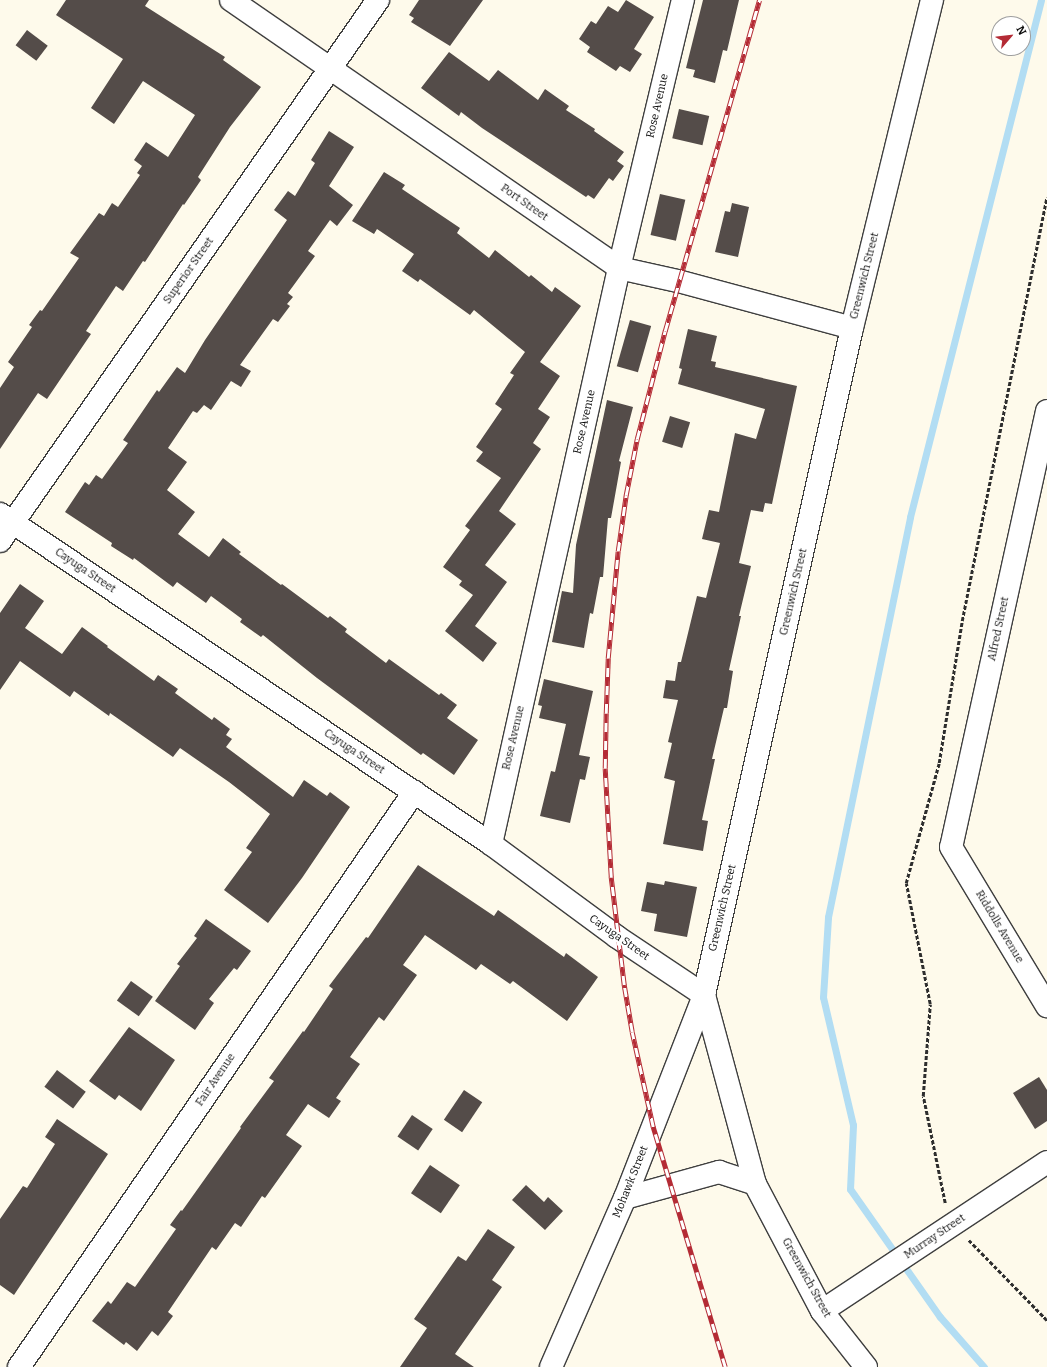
<!DOCTYPE html>
<html>
<head>
<meta charset="utf-8">
<style>
	body { margin:0 }
	#map { position:relative; width:1047px; height:1367px; overflow:hidden; background:#fefaeb; font-family:Bitter,serif }
	div>[style] { position:absolute }
	.stream>* { height:7px; margin:-3.5px; padding:0 3.5px; transform-origin:3.5px; border-radius:3.5px; background:#b2ddf3 }
	.building>* { inset:0; background:#544c49; transform-origin:0 0 }
	.path>* { height:2.5px; margin-top:-1.25px; transform-origin:0; background:repeating-linear-gradient(90deg,#2e2e2e 0 4px,transparent 0 6px) }
	.roads { filter:drop-shadow(1px 0 #3f3f3f) drop-shadow(-1px 0 #3f3f3f) drop-shadow(0 1px #3f3f3f) drop-shadow(0 -1px #3f3f3f) }
	.minor>* { height:22px; margin:-11px; padding:0 11px; transform-origin:11px; border-radius:11px; background:#fff }
	.rail>* { height:4.5px; margin-top:-2.25px; transform-origin:0; background:repeating-linear-gradient(90deg,#fff 0 9px,#b42b35 0 18px); box-sizing:border-box; border-block:1px solid #b42b35 }
	span { translate:-50% -50%; white-space:nowrap; text-align:center; line-height:1.15; -webkit-text-stroke:4px #fff; paint-order:stroke }
	.street-label { font-size:11px; color:#0c0c0c }
	.north { position:absolute; left:991px; top:16px; width:40px; height:40px; box-sizing:border-box; background:#fff; border:1px solid #9e9e9e; border-radius:50%; rotate:62deg; font-size:11px; font-weight:700; line-height:16px; text-align:center; color:#0c0c0c }
	.north::after { content:''; display:block; margin:auto; width:14px; height:18px; background:#b42b35; clip-path:polygon(50% 0,100% 100%,50% 72%,0 100%) }
</style>
</head>
<body>
<div id="map">
	<div class="stream">
		<div style="left:984px;top:1367px;width:67px;rotate:-131.3deg"></div>
		<div style="left:940px;top:1317px;width:156px;rotate:-125.1deg"></div>
		<div style="left:850px;top:1189px;width:64px;rotate:-87.3deg"></div>
		<div style="left:853px;top:1125px;width:131px;rotate:-103.2deg"></div>
		<div style="left:823px;top:997px;width:80px;rotate:-86.4deg"></div>
		<div style="left:828px;top:917px;width:408px;rotate:-78.4deg"></div>
		<div style="left:910px;top:517px;width:533px;rotate:-75.78deg"></div>
	</div>
	<div class="building">
		<div style="clip-path:polygon(66px 0,149px 0,145px 6px,225px 57px,223px 60px,261px 87px,230px 127px,198px 177px,201px 180px,184px 205px,183px 204px,145px 262px,143px 261px,123px 291px,116px 286px,86px 331px,91px 334px,47px 399px,38px 393px,0 449px,0 388px,14px 367px,8px 362px,32px 327px,29px 325px,40px 310px,42px 311px,79px 258px,70px 253px,99px 213px,104px 216px,112px 203px,118px 207px,140px 175px,137px 173px,142px 166px,134px 160px,146px 142px,168px 157px,195px 115px,143px 81px,114px 124px,91px 108px,123px 59px,56px 15px)"></div>
		<div style="clip-path:polygon(419px 0,483px 0,450px 46px,411px 22px,414px 18px,409px 15px)"></div>
		<div style="clip-path:polygon(626px 0,654px 17px,634px 49px,642px 54px,630px 72px,620px 66px,616px 71px,587px 52px,590px 47px,579px 39px,591px 21px,596px 24px,608px 6px,618px 12px)"></div>
		<div style="clip-path:polygon(703px 0,739px 0,727px 51px,723px 50px,715px 83px,693px 77px,695px 70px,686px 68px)"></div>
		<div style="left:27px;top:30px;width:26px;height:19px;rotate:37deg"></div>
		<div style="clip-path:polygon(449px 52px,489px 81px,498px 70px,538px 100px,545px 89px,569px 106px,566px 110px,595px 129px,594px 131px,624px 152px,617px 161px,624px 166px,613px 181px,609px 178px,594px 199px,588px 195px,586px 197px,482px 128px,461px 112px,459px 116px,421px 88px)"></div>
		<div style="left:679px;top:109px;width:31px;height:30px;rotate:13deg"></div>
		<div style="clip-path:polygon(329px 131px,354px 147px,329px 186px,353px 205px,337px 226px,330px 220px,308px 251px,315px 256px,288px 293px,293px 297px,287px 304px,290px 306px,278px 322px,273px 319px,240px 365px,251px 371px,241px 387px,231px 381px,211px 410px,204px 405px,197px 413px,193px 411px,168px 448px,187px 462px,167px 490px,195px 512px,178px 534px,209px 557px,223px 538px,241px 552px,239px 554px,281px 585px,282px 584px,328px 618px,330px 616px,347px 629px,345px 632px,386px 663px,389px 659px,439px 695px,441px 693px,457px 705px,447px 718px,478px 740px,454px 775px,423px 753px,421px 755px,317px 678px,263px 635px,261px 637px,240px 622px,242px 619px,211px 596px,206px 603px,177px 582px,173px 587px,134px 558px,133px 560px,111px 546px,112px 543px,65px 512px,85px 482px,89px 485px,96px 475px,102px 479px,128px 443px,123px 440px,157px 390px,159px 392px,177px 367px,185px 373px,205px 340px,287px 220px,274px 210px,288px 191px,295px 196px,315px 163px,311px 160px)"></div>
		<div style="clip-path:polygon(384px 172px,405px 185px,402px 189px,460px 228px,457px 233px,489px 258px,495px 250px,529px 277px,531px 275px,552px 292px,555px 287px,581px 306px,540px 362px,560px 376px,538px 409px,550px 417px,533px 443px,541px 449px,499px 511px,516px 524px,485px 565px,507px 582px,475px 626px,497px 643px,483px 662px,445px 631px,473px 595px,459px 585px,462px 581px,443px 567px,470px 530px,465px 526px,501px 478px,476px 461px,483px 452px,476px 447px,502px 409px,495px 404px,514px 375px,510px 373px,525px 352px,474px 310px,470px 315px,420px 279px,418px 282px,402px 271px,414px 254px,377px 229px,374px 234px,352px 221px)"></div>
		<div style="left:660px;top:194px;width:26px;height:42px;rotate:13deg"></div>
		<div style="clip-path:polygon(732px 203px,749px 207px,738px 257px,715px 252px,725px 211px,730px 212px)"></div>
		<div style="left:630px;top:320px;width:22px;height:48px;rotate:16deg"></div>
		<div style="clip-path:polygon(688px 329px,717px 336px,711px 361px,716px 362px,715px 367px,797px 386px,772px 504px,765px 503px,763px 512px,751px 510px,739px 563px,751px 566px,739px 616px,741px 616px,729px 670px,733px 671px,727px 708px,724px 708px,712px 759px,715px 759px,702px 820px,708px 821px,703px 851px,663px 844px,675px 781px,664px 778px,672px 743px,668px 742px,678px 700px,663px 698px,666px 680px,675px 681px,678px 662px,681px 662px,697px 596px,706px 598px,720px 543px,702px 539px,709px 510px,719px 512px,735px 433px,756px 439px,765px 409px,678px 384px,682px 369px,679px 368px)"></div>
		<div style="clip-path:polygon(607px 400px,633px 407px,619px 461px,621px 462px,611px 518px,608px 518px,603px 577px,600px 577px,593px 614px,590px 613px,584px 648px,552px 642px,562px 591px,573px 593px,576px 545px)"></div>
		<div style="left:670px;top:416px;width:21px;height:27px;rotate:17deg"></div>
		<div style="clip-path:polygon(20px 584px,44px 601px,25px 628px,62px 654px,82px 627px,108px 646px,107px 647px,154px 681px,158px 675px,178px 689px,175px 693px,212px 720px,214px 717px,230px 729px,226px 735px,232px 739px,226px 747px,293px 797px,304px 780px,327px 796px,330px 792px,350px 807px,302px 878px,268px 923px,224px 890px,252px 852px,246px 848px,270px 814px,229px 782px,180px 748px,173px 757px,110px 713px,109px 716px,74px 691px,70px 697px,20px 661px,0 690px,0 613px)"></div>
		<div style="clip-path:polygon(544px 679px,593px 691px,579px 755px,590px 757px,585px 780px,580px 779px,570px 823px,540px 816px,551px 771px,555px 772px,566px 724px,539px 718px,542px 706px,538px 705px)"></div>
		<div style="clip-path:polygon(418px 865px,494px 916px,498px 910px,564px 957px,566px 953px,598px 977px,567px 1021px,513px 981px,510px 984px,481px 964px,476px 970px,425px 935px,403px 965px,417px 975px,384px 1021px,379px 1017px,350px 1057px,360px 1064px,336px 1098px,341px 1101px,329px 1118px,308px 1104px,286px 1135px,302px 1146px,265px 1198px,262px 1196px,241px 1227px,235px 1223px,216px 1250px,212px 1247px,168px 1312px,173px 1316px,158px 1336px,152px 1331px,137px 1351px,126px 1342px,124px 1345px,92px 1321px,108px 1301px,111px 1304px,127px 1282px,135px 1287px,176px 1229px,170px 1225px,181px 1210px,182px 1211px,241px 1128px,240px 1127px,274px 1081px,269px 1078px,303px 1031px,304px 1032px,333px 989px,329px 986px,366px 937px,368px 938px)"></div>
		<div style="clip-path:polygon(665px 881px,697px 887px,687px 937px,654px 931px,657px 914px,641px 911px,647px 882px,664px 885px)"></div>
		<div style="clip-path:polygon(206px 919px,251px 951px,237px 970px,234px 968px,209px 999px,214px 1003px,195px 1030px,155px 1001px,180px 966px,177px 964px,197px 938px,194px 936px)"></div>
		<div style="left:131px;top:981px;width:27px;height:24px;rotate:36deg"></div>
		<div style="clip-path:polygon(129px 1027px,175px 1060px,141px 1111px,119px 1095px,115px 1100px,89px 1081px)"></div>
		<div style="left:57px;top:1070px;width:36px;height:21px;rotate:37deg"></div>
		<div style="clip-path:polygon(1039px 1077px,1047px 1090px,1047px 1121px,1035px 1129px,1013px 1093px)"></div>
		<div style="left:464px;top:1090px;width:22px;height:36px;rotate:34deg"></div>
		<div style="left:412px;top:1115px;width:25px;height:26px;rotate:34deg"></div>
		<div style="clip-path:polygon(57px 1119px,108px 1154px,14px 1295px,0 1285px,0 1219px,23px 1186px,27px 1188px,55px 1144px,45px 1137px)"></div>
		<div style="left:430px;top:1165px;width:36px;height:34px;rotate:34deg"></div>
		<div style="clip-path:polygon(526px 1185px,544px 1202px,548px 1197px,563px 1211px,545px 1230px,512px 1200px)"></div>
		<div style="clip-path:polygon(488px 1229px,515px 1247px,492px 1280px,502px 1287px,455px 1354px,474px 1367px,400px 1367px,427px 1328px,414px 1319px,458px 1256px,466px 1261px)"></div>
	</div>
	<div class="path">
		<div style="left:945px;top:1203px;width:109px;rotate:-101.6deg"></div>
		<div style="left:923px;top:1096px;width:92px;rotate:-85.6deg"></div>
		<div style="left:930px;top:1004px;width:123px;rotate:-101.2deg"></div>
		<div style="left:906px;top:883px;width:124px;rotate:-74.6deg"></div>
		<div style="left:939px;top:763px;width:144px;rotate:-80.8deg"></div>
		<div style="left:962px;top:621px;width:432px;rotate:-78.7deg"></div>
		<div style="left:969px;top:1240px;width:112px;rotate:45.7deg"></div>
	</div>
	<div class="roads">
		<div class="minor">
			<div style="left:231px;top:0;width:472px;rotate:34.6deg"></div>
			<div style="left:619px;top:268px;width:60px;rotate:12.4deg"></div>
			<div style="left:678px;top:281px;width:180px;rotate:15.1deg"></div>
			<div style="left:1047px;top:411px;width:446px;rotate:102.4deg"></div>
			<div style="left:951px;top:847px;width:186px;rotate:58.9deg"></div>
			<div style="left:0;top:514px;width:592px;rotate:33.9deg"></div>
			<div style="left:491px;top:844px;width:157px;rotate:36.4deg"></div>
			<div style="left:617px;top:937px;width:105px;rotate:33.7deg"></div>
			<div style="left:0;top:541px;width:660px;rotate:-55.06deg"></div>
			<div style="left:491px;top:844px;width:590px;rotate:-77.47deg"></div>
			<div style="left:619px;top:268px;width:276px;rotate:-76.6deg"></div>
			<div style="left:625px;top:1198px;width:98px;rotate:-15.5deg"></div>
			<div style="left:719px;top:1172px;width:38px;rotate:18deg"></div>
			<div style="left:822px;top:1311px;width:270px;rotate:-33.5deg"></div>
			<div style="left:19px;top:1367px;width:698px;rotate:-55.51deg"></div>
			<div style="left:551px;top:1367px;width:184px;rotate:-66.4deg"></div>
			<div style="left:625px;top:1198px;width:218px;rotate:-68.7deg"></div>
			<div style="left:866px;top:1367px;width:71px;rotate:-128.2deg"></div>
			<div style="left:822px;top:1311px;width:144px;rotate:-117.8deg"></div>
			<div style="left:755px;top:1184px;width:196px;rotate:-105.1deg"></div>
			<div style="left:704px;top:995px;width:683px;rotate:-77.49deg"></div>
			<div style="left:852px;top:328px;width:338px;rotate:-76.3deg"></div>
		</div>
	</div>
	<div class="rail">
		<div style="left:725px;top:1367px;width:251px;rotate:-106.7deg"></div>
		<div style="left:653px;top:1127px;width:97px;rotate:-102.5deg"></div>
		<div style="left:632px;top:1032px;width:48px;rotate:-99.7deg"></div>
		<div style="left:624px;top:985px;width:109px;rotate:-96.9deg"></div>
		<div style="left:611px;top:877px;width:109px;rotate:-93.2deg"></div>
		<div style="left:605px;top:768px;width:55px;rotate:-89deg"></div>
		<div style="left:606px;top:713px;width:55px;rotate:-87.9deg"></div>
		<div style="left:608px;top:658px;width:107px;rotate:-84.7deg"></div>
		<div style="left:618px;top:551px;width:57px;rotate:-81.9deg"></div>
		<div style="left:626px;top:495px;width:57px;rotate:-78.9deg"></div>
		<div style="left:637px;top:439px;width:112px;rotate:-75.5deg"></div>
		<div style="left:665px;top:331px;width:344px;rotate:-74.1deg"></div>
	</div>
	<div class="street-label">
		<span style="left:658px;top:106px;rotate:-77deg">Rose Avenue</span>
		<span style="left:524px;top:203px;rotate:35deg">Port Street</span>
		<span style="left:189px;top:271px;rotate:-55deg">Superior Street</span>
		<span style="left:865px;top:276px;rotate:-76deg">Greenwich Street</span>
		<span style="left:585px;top:422px;rotate:-77deg">Rose Avenue</span>
		<span style="left:85px;top:571px;rotate:34deg">Cayuga Street</span>
		<span style="left:794px;top:592px;rotate:-77deg">Greenwich Street</span>
		<span style="left:999px;top:629px;rotate:-78deg">Alfred Street</span>
		<span style="left:514px;top:738px;rotate:-77deg">Rose Avenue</span>
		<span style="left:354px;top:752px;rotate:34deg">Cayuga Street</span>
		<span style="left:723px;top:908px;rotate:-77deg">Greenwich Street</span>
		<span style="left:999px;top:927px;rotate:59deg">Riddolls Avenue</span>
		<span style="left:619px;top:938px;rotate:35deg">Cayuga Street</span>
		<span style="left:216px;top:1080px;rotate:-56deg">Fair Avenue</span>
		<span style="left:631px;top:1182px;rotate:-68deg">Mohawk Street</span>
		<span style="left:935px;top:1237px;rotate:-34deg">Murray Street</span>
		<span style="left:806px;top:1278px;rotate:61deg">Greenwich Street</span>
	</div>
	<div class="north">N</div>
</div>
</body>
</html>
